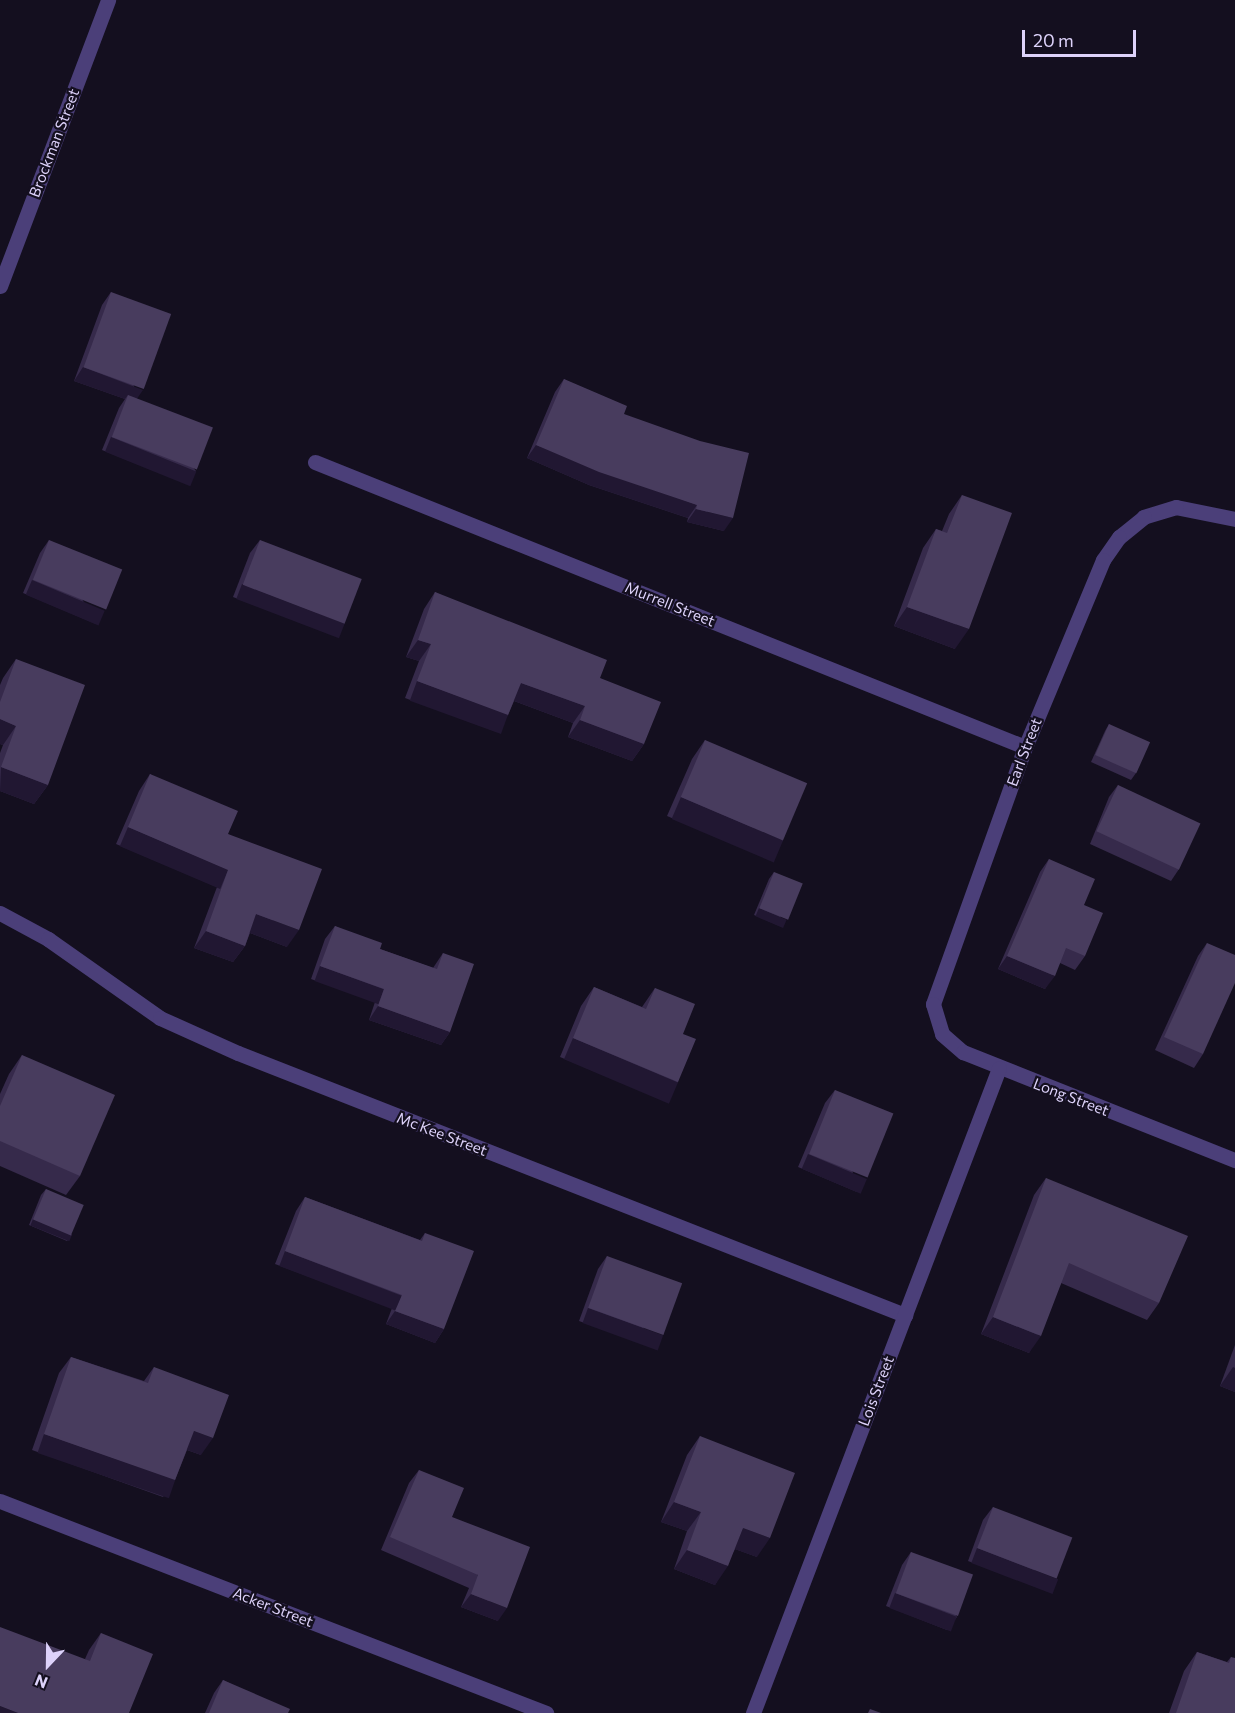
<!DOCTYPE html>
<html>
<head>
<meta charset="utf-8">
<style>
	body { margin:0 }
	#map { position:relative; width:1235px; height:1713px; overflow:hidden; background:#140f1f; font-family:Commissioner,sans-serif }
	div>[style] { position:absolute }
	.minor>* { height:15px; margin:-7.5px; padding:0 7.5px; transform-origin:7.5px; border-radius:7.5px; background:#4b3f79 }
	.wall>* { inset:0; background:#362a4b }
	.shaded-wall>* { inset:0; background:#211732; transform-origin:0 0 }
	.building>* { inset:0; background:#483c5e; transform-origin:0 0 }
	span { translate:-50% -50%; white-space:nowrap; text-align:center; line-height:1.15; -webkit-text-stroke:4.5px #140f1f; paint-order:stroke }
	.street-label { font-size:15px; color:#ddd2fa }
	.north { position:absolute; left:18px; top:1635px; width:60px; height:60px; -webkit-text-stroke:4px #140f1f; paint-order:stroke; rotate:202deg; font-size:16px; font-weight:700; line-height:24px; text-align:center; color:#ddd2fa }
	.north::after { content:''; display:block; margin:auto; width:21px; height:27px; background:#ddd2fa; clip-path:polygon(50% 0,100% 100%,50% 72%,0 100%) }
	.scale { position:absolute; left:1022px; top:30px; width:114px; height:27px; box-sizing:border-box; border:3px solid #ddd2fa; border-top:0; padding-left:8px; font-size:18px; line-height:21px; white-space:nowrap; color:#ddd2fa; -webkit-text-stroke:4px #140f1f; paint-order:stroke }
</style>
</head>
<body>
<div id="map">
	<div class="minor">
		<div style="left:0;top:286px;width:306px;rotate:-69.3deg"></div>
		<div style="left:315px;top:462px;width:765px;rotate:21.87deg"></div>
		<div style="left:1235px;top:519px;width:60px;rotate:-168.5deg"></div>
		<div style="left:1176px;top:507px;width:34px;rotate:163deg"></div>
		<div style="left:1144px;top:517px;width:32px;rotate:141deg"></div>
		<div style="left:1119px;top:537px;width:28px;rotate:125deg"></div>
		<div style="left:1103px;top:560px;width:203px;rotate:112.6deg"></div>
		<div style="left:1025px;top:747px;width:273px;rotate:109.7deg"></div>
		<div style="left:933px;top:1004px;width:31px;rotate:73deg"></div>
		<div style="left:942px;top:1034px;width:28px;rotate:41deg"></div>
		<div style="left:963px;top:1052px;width:293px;rotate:21.7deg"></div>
		<div style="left:0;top:913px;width:55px;rotate:28.4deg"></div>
		<div style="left:48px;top:939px;width:137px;rotate:35.2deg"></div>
		<div style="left:160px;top:1018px;width:85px;rotate:24.2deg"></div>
		<div style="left:238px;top:1053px;width:717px;rotate:21.45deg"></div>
		<div style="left:0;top:1501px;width:586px;rotate:21.22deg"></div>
		<div style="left:753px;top:1713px;width:690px;rotate:-69.12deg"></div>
	</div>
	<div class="wall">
		<div style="clip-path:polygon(111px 292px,137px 399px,196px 471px,187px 484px,102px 450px,119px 408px,125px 399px,74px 381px,102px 305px)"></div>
		<div style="clip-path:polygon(564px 379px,624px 414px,724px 531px,687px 522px,688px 518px,589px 485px,527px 458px,555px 392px)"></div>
		<div style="clip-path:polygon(962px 495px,955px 649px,894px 626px,923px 548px,936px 529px,942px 531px,949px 514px)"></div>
		<div style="clip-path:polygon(49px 540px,96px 624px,23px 593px,40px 553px)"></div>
		<div style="clip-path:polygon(260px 540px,335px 636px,233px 597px,250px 553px)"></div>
		<div style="clip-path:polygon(435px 592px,600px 678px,644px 744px,632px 761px,568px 737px,573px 723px,514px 701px,508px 715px,497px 732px,405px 698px,419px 661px,406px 657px,424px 609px)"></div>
		<div style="clip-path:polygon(16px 659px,48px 785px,34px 804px,0 791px,0 753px,3px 745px,0 744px,0 685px,3px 678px)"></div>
		<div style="clip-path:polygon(1109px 724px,1136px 773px,1131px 780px,1091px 762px,1105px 731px)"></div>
		<div style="clip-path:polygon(705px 740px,770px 859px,667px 816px,692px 759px)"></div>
		<div style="clip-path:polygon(150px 774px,228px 834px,287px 947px,250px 933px,245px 946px,233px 962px,194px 948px,217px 887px,116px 844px,139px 791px)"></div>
		<div style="clip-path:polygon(1118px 785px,1179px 869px,1171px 881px,1090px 844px,1109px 797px)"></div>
		<div style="clip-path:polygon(1049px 859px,1084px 905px,1085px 956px,1075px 970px,1060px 963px,1045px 989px,998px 969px,1040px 872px)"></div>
		<div style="clip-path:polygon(774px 872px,782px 927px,754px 915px,769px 879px)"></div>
		<div style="clip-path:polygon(335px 926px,380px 949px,433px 968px,443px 953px,450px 1032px,441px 1045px,369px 1020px,375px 1002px,311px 979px,325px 939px)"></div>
		<div style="clip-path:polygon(1207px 943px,1203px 1054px,1194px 1068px,1155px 1050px,1198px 956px)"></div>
		<div style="clip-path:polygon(594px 987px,642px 1007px,655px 988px,683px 1034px,678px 1082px,665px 1101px,560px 1057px,581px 1006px)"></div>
		<div style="clip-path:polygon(22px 1055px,80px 1176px,66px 1195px,0 1166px,0 1094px,9px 1074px)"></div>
		<div style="clip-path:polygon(835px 1090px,857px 1192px,798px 1167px,825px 1103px)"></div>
		<div style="clip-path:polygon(1046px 1178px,1159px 1303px,1147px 1320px,1061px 1283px,1029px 1353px,981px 1334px,1034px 1195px)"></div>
		<div style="clip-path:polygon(46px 1189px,72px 1235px,67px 1241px,29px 1225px,41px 1195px)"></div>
		<div style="clip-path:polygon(305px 1197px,420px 1240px,425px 1233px,444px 1329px,435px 1343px,386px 1324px,392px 1308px,275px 1264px,296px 1211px)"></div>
		<div style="clip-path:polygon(607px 1256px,654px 1348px,579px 1321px,598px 1269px)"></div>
		<div style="clip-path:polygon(1235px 1345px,1235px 1392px,1220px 1386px)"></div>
		<div style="clip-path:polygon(71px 1357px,144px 1381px,154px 1367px,201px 1455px,187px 1450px,175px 1480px,163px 1497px,32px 1450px,59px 1373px)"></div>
		<div style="clip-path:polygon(700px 1436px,757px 1557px,735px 1549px,715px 1585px,674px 1569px,687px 1531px,661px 1522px,687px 1455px)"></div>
		<div style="clip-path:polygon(419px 1470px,452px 1517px,498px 1621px,461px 1607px,469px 1588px,381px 1550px,409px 1483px)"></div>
		<div style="clip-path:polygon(993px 1507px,1049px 1592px,968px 1561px,983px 1520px)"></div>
		<div style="clip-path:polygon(911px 1552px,957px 1617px,947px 1630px,886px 1606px,902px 1565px)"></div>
		<div style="clip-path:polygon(101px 1633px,129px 1713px,85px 1659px,89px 1650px)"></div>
		<div style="clip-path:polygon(1197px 1652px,1227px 1662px,1231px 1657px,1235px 1713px,1169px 1713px,1184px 1671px)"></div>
		<div style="clip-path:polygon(223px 1680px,288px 1713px,205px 1713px,214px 1693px)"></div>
	</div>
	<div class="shaded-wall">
		<div style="clip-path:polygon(83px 367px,143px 390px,134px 403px,128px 395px,125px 399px,74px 381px)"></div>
		<div style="left:111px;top:437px;width:92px;height:16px;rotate:22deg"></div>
		<div style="clip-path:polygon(536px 445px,697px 505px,688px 518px,589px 485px,527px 458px)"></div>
		<div style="clip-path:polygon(696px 509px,733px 518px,724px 531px,687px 522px)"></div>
		<div style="left:32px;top:580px;width:79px;height:16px;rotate:23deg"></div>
		<div style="left:242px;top:584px;width:110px;height:16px;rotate:21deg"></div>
		<div style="clip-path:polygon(907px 607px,969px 629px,955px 649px,894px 626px)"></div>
		<div style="clip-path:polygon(418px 640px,431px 644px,419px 661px,406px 657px)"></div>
		<div style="left:417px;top:681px;width:97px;height:21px;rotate:20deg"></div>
		<div style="clip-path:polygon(521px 683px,585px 706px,573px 723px,509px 699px)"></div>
		<div style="clip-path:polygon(0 719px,16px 726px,3px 745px,0 744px)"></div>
		<div style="clip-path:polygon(580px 720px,644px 744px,632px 761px,568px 737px)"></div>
		<div style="clip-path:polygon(1px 767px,48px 785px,34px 804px,0 791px)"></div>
		<div style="left:681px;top:797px;width:111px;height:24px;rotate:23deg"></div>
		<div style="left:128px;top:827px;width:109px;height:21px;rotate:23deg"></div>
		<div style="left:759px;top:908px;width:30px;height:9px;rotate:23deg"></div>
		<div style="clip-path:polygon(256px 914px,299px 930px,287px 947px,245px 931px)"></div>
		<div style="clip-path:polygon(206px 931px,245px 946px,233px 962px,194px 948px)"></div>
		<div style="clip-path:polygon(1007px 956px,1055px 976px,1045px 989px,998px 969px)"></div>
		<div style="left:320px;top:966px;width:68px;height:16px;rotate:20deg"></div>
		<div style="clip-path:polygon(378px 1006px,450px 1032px,441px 1045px,369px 1020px)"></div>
		<div style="left:573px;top:1038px;width:114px;height:23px;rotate:23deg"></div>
		<div style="left:808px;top:1154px;width:64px;height:16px;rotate:23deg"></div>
		<div style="left:33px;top:1219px;width:42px;height:7px;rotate:22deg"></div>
		<div style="left:285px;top:1251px;width:125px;height:16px;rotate:21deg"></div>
		<div style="left:588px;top:1308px;width:80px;height:16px;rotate:20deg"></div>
		<div style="clip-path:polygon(395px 1311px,444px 1329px,435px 1343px,386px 1324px)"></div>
		<div style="clip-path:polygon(993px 1317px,1041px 1336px,1029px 1353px,981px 1334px)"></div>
		<div style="clip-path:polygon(1233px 1367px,1235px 1368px,1235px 1392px,1220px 1386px)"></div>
		<div style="clip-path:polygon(194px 1431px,213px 1438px,201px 1455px,182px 1448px)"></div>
		<div style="left:44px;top:1434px;width:139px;height:20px;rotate:19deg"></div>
		<div style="clip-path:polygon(674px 1502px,701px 1512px,687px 1531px,661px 1522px)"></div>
		<div style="clip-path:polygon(743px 1528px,770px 1538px,757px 1557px,729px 1547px)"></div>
		<div style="left:977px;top:1548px;width:87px;height:16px;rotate:21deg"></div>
		<div style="clip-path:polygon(687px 1550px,728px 1566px,715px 1585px,674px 1569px)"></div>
		<div style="left:895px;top:1593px;width:66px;height:16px;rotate:21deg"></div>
		<div style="clip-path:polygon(471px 1594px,507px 1608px,498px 1621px,461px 1607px)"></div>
		<div style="clip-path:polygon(0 1706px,18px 1713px,0 1713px)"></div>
	</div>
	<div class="building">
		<div style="left:111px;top:292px;width:64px;height:80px;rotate:20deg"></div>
		<div style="clip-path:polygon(564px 379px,627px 406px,624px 414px,700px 441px,749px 453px,733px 518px,696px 509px,697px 505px,599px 472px,536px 445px)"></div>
		<div style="left:128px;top:395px;width:91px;height:45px;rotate:21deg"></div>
		<div style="clip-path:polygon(962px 495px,1012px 513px,969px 629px,907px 607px,936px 529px,947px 533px)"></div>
		<div style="left:49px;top:540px;width:79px;height:43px;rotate:22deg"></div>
		<div style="left:260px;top:540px;width:109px;height:48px;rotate:21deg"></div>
		<div style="clip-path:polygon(435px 592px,607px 660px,600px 678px,661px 702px,644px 744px,580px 720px,585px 706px,521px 683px,508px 715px,417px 681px,431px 644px,418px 640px)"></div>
		<div style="clip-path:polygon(16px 659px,85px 685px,48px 785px,1px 767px,16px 726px,0 719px,0 702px)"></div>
		<div style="left:1109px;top:724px;width:45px;height:34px;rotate:24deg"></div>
		<div style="left:705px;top:740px;width:111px;height:62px;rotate:23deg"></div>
		<div style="clip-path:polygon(150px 774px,238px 811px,228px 834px,322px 869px,299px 930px,256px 914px,245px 946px,206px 931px,228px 870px,128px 827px)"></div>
		<div style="left:1118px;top:785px;width:91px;height:51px;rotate:25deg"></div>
		<div style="clip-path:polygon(1049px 859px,1095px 879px,1084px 905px,1103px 913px,1085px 956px,1066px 948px,1055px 976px,1007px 956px)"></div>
		<div style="left:774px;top:872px;width:31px;height:39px;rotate:22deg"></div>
		<div style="clip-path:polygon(335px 926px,382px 943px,380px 949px,437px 969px,443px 953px,474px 964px,450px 1032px,378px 1006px,384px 989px,320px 966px)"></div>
		<div style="clip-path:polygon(1207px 943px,1235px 955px,1235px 983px,1203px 1054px,1164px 1037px)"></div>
		<div style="clip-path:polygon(594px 987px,646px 1009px,655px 988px,695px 1004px,683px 1034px,696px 1039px,678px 1082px,573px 1038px)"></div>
		<div style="clip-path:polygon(22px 1055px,115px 1095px,80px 1176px,0 1141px,0 1106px)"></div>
		<div style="left:835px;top:1090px;width:63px;height:69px;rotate:22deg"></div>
		<div style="clip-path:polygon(1046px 1178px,1188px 1236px,1159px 1303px,1069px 1263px,1041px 1336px,993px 1317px)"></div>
		<div style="left:46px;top:1189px;width:41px;height:33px;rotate:23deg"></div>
		<div style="clip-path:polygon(305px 1197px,422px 1241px,425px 1233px,474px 1251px,444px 1329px,395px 1311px,402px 1295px,285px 1251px)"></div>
		<div style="left:607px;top:1256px;width:80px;height:55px;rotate:20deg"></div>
		<div style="clip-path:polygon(71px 1357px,148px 1383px,154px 1367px,229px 1395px,213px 1438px,194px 1431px,175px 1480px,44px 1434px)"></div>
		<div style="clip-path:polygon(700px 1436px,795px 1473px,770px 1538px,743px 1528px,728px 1566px,687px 1550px,701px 1512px,674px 1502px)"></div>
		<div style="clip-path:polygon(419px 1470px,464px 1488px,452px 1517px,530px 1547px,507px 1608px,471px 1594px,478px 1575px,390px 1537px)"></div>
		<div style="left:993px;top:1507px;width:85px;height:44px;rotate:21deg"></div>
		<div style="left:911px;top:1552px;width:66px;height:44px;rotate:20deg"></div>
		<div style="clip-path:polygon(0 1627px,90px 1661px,101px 1633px,153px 1654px,129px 1713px,18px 1713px,0 1706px)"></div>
		<div style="clip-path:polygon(1197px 1652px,1229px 1663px,1231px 1657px,1235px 1658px,1235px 1713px,1176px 1713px)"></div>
		<div style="clip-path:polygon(223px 1680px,290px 1709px,288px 1713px,209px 1713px)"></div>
		<div style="clip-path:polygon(870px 1709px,881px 1713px,868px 1713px)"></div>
	</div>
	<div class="street-label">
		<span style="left:54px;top:143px;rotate:-69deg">Brockman Street</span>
		<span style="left:670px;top:604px;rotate:22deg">Murrell Street</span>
		<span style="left:1024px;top:752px;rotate:-69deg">Earl Street</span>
		<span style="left:1071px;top:1097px;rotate:21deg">Long Street</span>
		<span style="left:442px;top:1134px;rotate:21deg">Mc Kee Street</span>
		<span style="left:876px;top:1391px;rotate:-69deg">Lois Street</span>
		<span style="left:273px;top:1607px;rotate:21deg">Acker Street</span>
	</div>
	<div class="north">N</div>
	<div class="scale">20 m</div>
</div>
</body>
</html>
